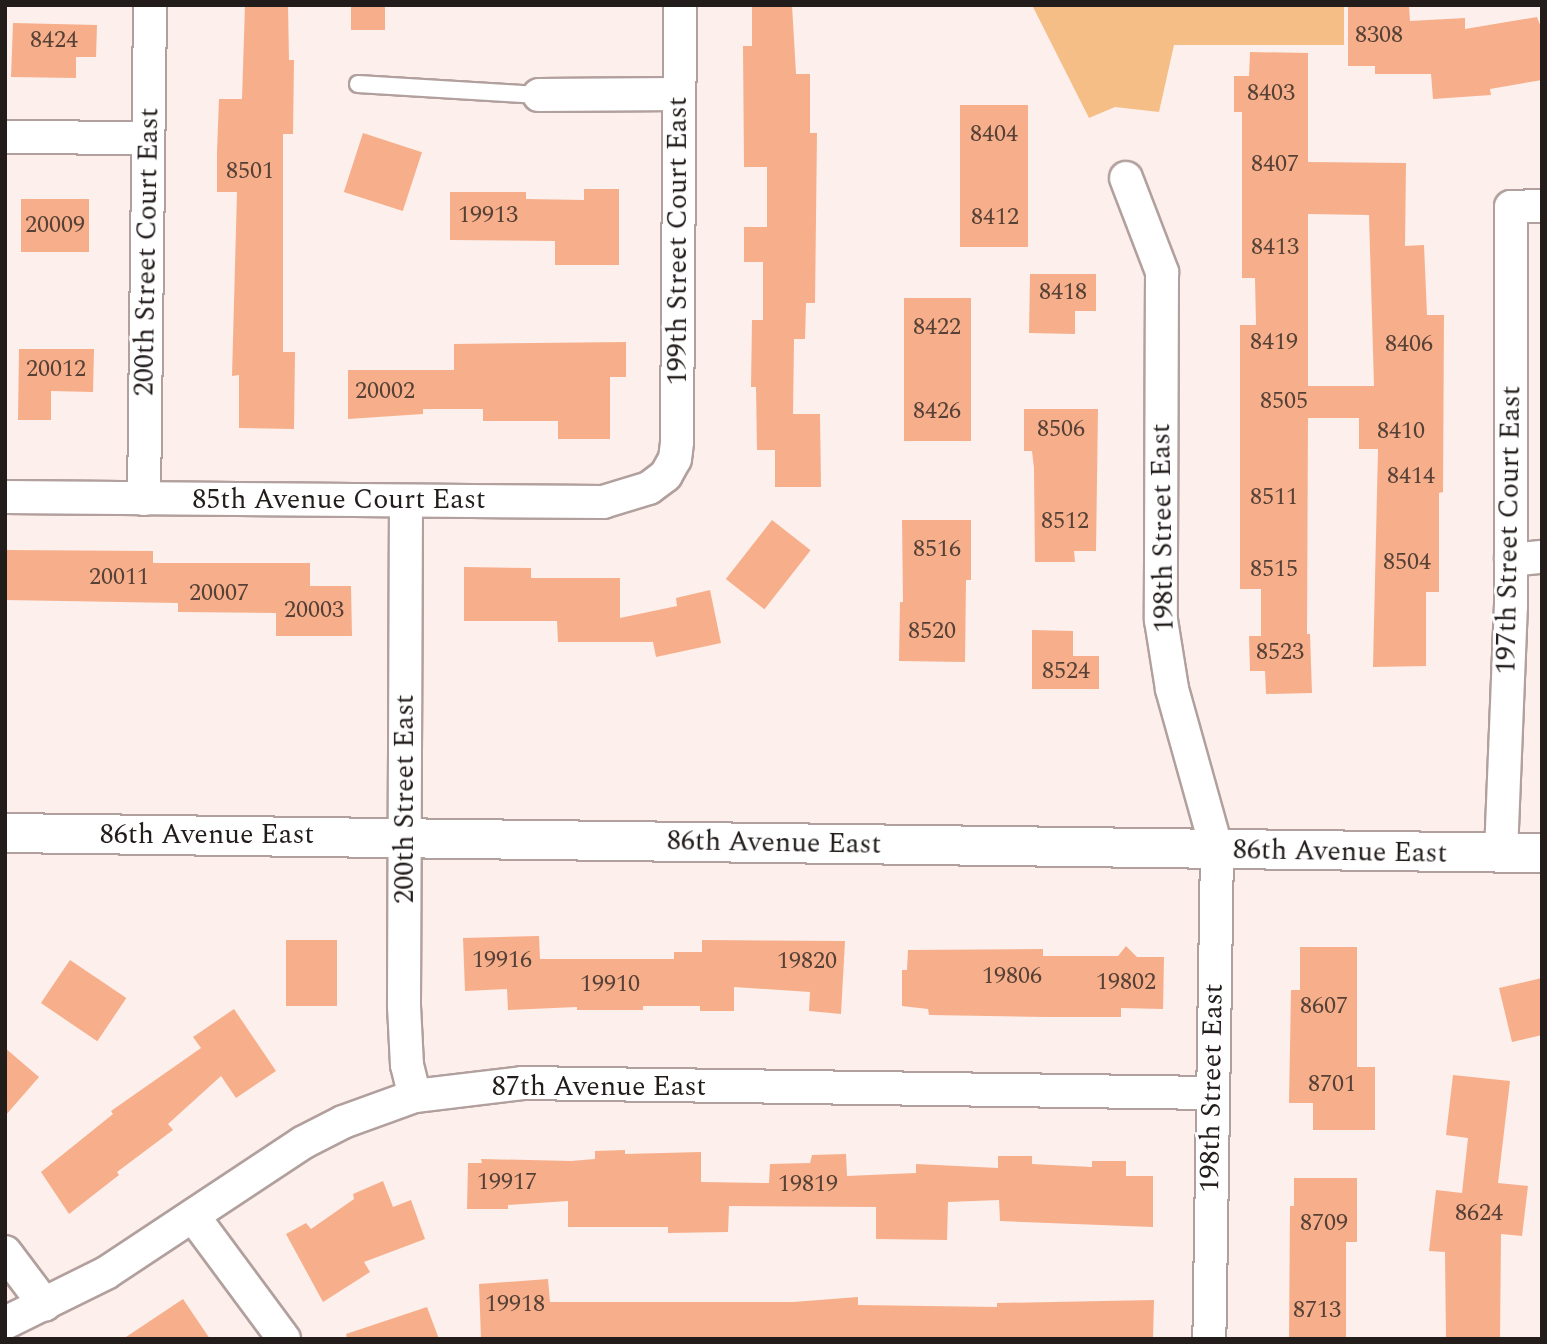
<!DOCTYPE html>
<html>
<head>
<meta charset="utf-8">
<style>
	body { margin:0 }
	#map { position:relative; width:1547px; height:1344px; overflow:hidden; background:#fdefec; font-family:Spectral,serif }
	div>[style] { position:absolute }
	.green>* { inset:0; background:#f5be87 }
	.building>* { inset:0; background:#f6af8a; transform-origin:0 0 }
	.roads { filter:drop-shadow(2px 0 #b1a09d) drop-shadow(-2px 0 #b1a09d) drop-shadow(0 2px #b1a09d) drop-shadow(0 -2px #b1a09d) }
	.service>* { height:16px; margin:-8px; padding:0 8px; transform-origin:8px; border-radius:8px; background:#fff }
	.minor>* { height:32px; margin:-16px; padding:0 16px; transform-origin:16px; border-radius:16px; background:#fff }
	.tertiary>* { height:38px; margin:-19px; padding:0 19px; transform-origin:19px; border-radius:19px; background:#fff }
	span { translate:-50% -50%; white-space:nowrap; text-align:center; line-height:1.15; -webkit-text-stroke:6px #fff; paint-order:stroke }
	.number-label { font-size:24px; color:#574137 }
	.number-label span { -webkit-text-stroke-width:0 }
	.street-label { font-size:28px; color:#221c1b }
	.frame { position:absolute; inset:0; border:7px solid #221c1b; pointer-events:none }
</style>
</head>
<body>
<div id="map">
	<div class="green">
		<div style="clip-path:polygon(1032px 5px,1344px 5px,1344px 45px,1174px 45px,1159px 112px,1115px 107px,1089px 118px)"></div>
	</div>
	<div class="building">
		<div style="clip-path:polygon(245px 5px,288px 5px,289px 60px,294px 60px,293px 134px,283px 134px,283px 352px,295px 352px,294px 429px,239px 428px,239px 375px,232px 376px,237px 192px,217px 192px,217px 152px,219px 99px,242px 99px)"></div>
		<div style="left:351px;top:5px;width:34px;height:25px"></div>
		<div style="clip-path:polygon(752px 5px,792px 5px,796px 74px,810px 74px,810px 133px,817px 133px,815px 303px,806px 303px,805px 339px,794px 339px,793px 414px,820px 414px,821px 487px,775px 487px,775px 450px,757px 450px,756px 387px,751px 387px,752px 320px,763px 320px,763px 262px,744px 262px,744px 227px,767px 227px,767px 167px,744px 167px,743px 46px,752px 46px)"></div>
		<div style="clip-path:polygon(1348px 5px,1409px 5px,1410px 21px,1465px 18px,1465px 29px,1537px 17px,1542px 30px,1542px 80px,1490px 89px,1491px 95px,1433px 99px,1431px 74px,1375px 74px,1375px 66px,1348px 66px)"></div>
		<div style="clip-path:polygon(13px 23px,97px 25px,96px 57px,76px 57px,76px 78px,11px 77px)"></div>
		<div style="clip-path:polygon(evenodd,1250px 52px,1308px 53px,1308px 162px,1406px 163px,1405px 246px,1424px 245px,1427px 315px,1444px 315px,1443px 492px,1439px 493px,1439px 592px,1426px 592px,1426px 666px,1373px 667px,1378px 449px,1359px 449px,1359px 418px,1308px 418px,1307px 634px,1310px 634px,1312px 693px,1266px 694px,1265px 671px,1250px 671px,1249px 636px,1261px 636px,1261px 589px,1240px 589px,1240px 325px,1256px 325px,1255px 278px,1242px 278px,1242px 112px,1234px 112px,1234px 76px,1249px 76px,1250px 52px,1308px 214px,1369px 215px,1374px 386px,1308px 386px,1308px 214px)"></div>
		<div style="left:960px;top:105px;width:68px;height:142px"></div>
		<div style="left:363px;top:133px;width:62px;height:62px;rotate:18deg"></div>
		<div style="clip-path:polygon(584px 189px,619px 189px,619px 265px,555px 265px,555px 241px,450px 240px,450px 192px,526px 192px,526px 199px,584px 200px)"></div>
		<div style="left:21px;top:199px;width:68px;height:53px"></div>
		<div style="clip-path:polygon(1030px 274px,1096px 274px,1096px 311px,1075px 311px,1075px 334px,1029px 333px)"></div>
		<div style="left:904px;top:298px;width:67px;height:143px"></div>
		<div style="clip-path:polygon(626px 342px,626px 377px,610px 377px,610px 439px,558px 439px,558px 421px,483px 421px,483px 409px,423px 409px,423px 414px,348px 419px,348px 370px,454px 370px,454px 344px)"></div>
		<div style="clip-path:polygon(19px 349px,94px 349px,93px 392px,51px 391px,51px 420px,18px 420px)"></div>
		<div style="clip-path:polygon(1024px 409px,1098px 409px,1096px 551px,1074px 551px,1075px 562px,1035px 562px,1034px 468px,1032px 451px,1024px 451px)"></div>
		<div style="left:772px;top:520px;width:49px;height:75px;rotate:38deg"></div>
		<div style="clip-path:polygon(902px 520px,971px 520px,971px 580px,966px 580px,965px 662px,899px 661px,900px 602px,903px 602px)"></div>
		<div style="clip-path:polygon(5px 550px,153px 551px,153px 563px,310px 563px,310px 586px,351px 586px,352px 636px,276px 636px,276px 613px,178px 612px,178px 603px,5px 600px)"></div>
		<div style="clip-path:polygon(464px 567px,531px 568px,531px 578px,620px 578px,620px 618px,677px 606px,676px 598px,710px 590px,721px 643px,656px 657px,653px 642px,558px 642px,557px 621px,464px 621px)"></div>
		<div style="clip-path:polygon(1032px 630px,1073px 631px,1073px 656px,1099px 656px,1099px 689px,1032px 689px)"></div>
		<div style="clip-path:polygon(539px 936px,540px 959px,674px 959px,674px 952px,702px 952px,702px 940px,845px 941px,841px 1014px,809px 1011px,810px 992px,734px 987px,734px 1011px,700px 1011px,700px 1006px,643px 1006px,643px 1010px,577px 1010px,577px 1007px,508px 1010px,507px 989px,465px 991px,463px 938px)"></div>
		<div style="left:286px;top:940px;width:51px;height:66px"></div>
		<div style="clip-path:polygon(1126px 946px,1137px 957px,1164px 957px,1163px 1009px,1121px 1008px,1121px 1017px,1045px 1017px,929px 1015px,928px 1009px,902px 1006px,902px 970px,907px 970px,908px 950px,1043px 949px,1043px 956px,1118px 956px)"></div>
		<div style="clip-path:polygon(1300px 947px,1357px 947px,1357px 1067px,1375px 1067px,1375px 1130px,1313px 1130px,1313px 1103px,1289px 1103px,1291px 990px,1300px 990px)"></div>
		<div style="left:70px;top:960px;width:68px;height:52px;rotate:34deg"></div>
		<div style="clip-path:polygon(1542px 978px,1542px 1035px,1512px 1042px,1499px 988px)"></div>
		<div style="clip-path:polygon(234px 1009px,276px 1071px,236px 1098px,221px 1076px,168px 1124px,173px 1130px,117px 1172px,119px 1175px,69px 1214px,41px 1172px,113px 1114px,111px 1111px,201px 1048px,193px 1037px)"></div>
		<div style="clip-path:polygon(5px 1048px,39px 1077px,5px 1116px)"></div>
		<div style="clip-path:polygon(1453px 1075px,1510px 1081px,1498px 1183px,1528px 1186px,1522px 1236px,1501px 1234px,1500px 1339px,1446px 1339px,1445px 1252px,1429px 1251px,1436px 1190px,1462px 1193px,1468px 1138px,1446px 1135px)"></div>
		<div style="clip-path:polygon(625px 1150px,625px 1154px,701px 1152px,701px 1182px,769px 1183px,770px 1164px,810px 1163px,812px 1155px,846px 1154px,847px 1176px,916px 1173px,916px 1164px,998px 1168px,998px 1156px,1032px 1156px,1032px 1164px,1092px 1167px,1092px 1161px,1126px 1161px,1126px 1176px,1153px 1176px,1153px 1227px,1000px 1221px,999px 1200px,948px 1202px,947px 1240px,876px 1239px,876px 1207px,729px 1206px,728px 1232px,668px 1233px,668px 1227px,568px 1227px,568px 1201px,508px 1205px,508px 1209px,467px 1209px,468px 1163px,482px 1163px,481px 1159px,571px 1161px,595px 1159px,595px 1151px)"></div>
		<div style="clip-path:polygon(1294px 1178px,1357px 1178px,1357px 1242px,1346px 1242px,1346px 1339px,1289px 1339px,1290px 1206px,1294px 1206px)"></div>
		<div style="clip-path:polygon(383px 1181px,393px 1207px,411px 1200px,425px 1239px,364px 1262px,370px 1272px,323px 1302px,286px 1234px,306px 1223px,311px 1229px,354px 1199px,353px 1194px)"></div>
		<div style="clip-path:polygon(548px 1279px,550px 1302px,793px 1302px,858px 1297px,858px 1305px,997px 1307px,997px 1303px,1154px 1300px,1153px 1339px,481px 1339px,479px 1284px)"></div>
		<div style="clip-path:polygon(183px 1299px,210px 1339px,123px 1339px)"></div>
		<div style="clip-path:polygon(427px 1307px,439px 1339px,347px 1339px,346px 1334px)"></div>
	</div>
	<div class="roads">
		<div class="service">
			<div style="left:358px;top:84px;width:181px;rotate:3.5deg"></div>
		</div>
		<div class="minor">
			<div style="left:539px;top:95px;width:140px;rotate:-0.4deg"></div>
			<div style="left:5px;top:137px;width:142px;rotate:0.4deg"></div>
			<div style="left:1126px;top:178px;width:101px;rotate:69deg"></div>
			<div style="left:1162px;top:272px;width:348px;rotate:90.2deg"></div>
			<div style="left:1161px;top:620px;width:70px;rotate:80.9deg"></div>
			<div style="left:1172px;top:689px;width:167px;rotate:74.4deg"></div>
			<div style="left:1217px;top:850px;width:489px;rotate:90.9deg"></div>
			<div style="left:5px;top:497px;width:598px;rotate:0.48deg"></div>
			<div style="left:603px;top:502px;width:48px;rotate:-16.9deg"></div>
			<div style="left:649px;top:488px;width:21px;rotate:-37deg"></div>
			<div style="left:666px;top:475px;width:18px;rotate:-61deg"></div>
			<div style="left:675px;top:459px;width:17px;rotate:-83deg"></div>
			<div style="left:677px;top:442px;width:437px;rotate:-89.6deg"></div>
			<div style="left:144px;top:499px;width:494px;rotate:-89.3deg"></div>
			<div style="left:406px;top:502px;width:504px;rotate:90.23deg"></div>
			<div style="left:404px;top:1006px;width:59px;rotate:87.1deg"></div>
			<div style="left:407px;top:1065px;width:32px;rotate:76deg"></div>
			<div style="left:1511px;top:560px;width:31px;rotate:-6deg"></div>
			<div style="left:1501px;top:853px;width:247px;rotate:-87.7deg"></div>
			<div style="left:1511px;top:606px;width:399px;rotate:-90deg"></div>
			<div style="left:1511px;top:207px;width:31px;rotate:-2deg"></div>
			<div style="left:193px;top:1216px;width:153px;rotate:53.5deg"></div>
			<div style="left:5px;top:1252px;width:66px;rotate:53deg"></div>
			<div style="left:5px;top:1323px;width:113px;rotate:-26.3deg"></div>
			<div style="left:106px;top:1273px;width:237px;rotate:-33.5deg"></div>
			<div style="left:304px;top:1142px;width:44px;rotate:-27.1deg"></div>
			<div style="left:343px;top:1122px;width:77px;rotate:-19.9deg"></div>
			<div style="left:415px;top:1096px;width:108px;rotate:-6.9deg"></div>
			<div style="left:522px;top:1083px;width:690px;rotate:0.83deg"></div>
		</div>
		<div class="tertiary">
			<div style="left:5px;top:833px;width:1537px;rotate:0.75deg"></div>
		</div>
	</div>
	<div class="number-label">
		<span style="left:1379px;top:36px">8308</span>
		<span style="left:54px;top:41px">8424</span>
		<span style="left:1271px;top:94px">8403</span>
		<span style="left:994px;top:135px">8404</span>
		<span style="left:1275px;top:165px">8407</span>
		<span style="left:250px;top:172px">8501</span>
		<span style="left:488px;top:216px">19913</span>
		<span style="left:995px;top:218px">8412</span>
		<span style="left:55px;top:226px">20009</span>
		<span style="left:1275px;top:248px">8413</span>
		<span style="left:1063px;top:293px">8418</span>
		<span style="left:937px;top:328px">8422</span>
		<span style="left:1274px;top:343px">8419</span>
		<span style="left:1409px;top:345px">8406</span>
		<span style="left:56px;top:370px">20012</span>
		<span style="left:385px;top:392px">20002</span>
		<span style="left:1284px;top:402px">8505</span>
		<span style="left:937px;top:412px">8426</span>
		<span style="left:1061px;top:430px">8506</span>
		<span style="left:1401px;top:432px">8410</span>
		<span style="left:1411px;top:477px">8414</span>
		<span style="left:1274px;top:498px">8511</span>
		<span style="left:1065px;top:522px">8512</span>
		<span style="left:937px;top:550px">8516</span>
		<span style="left:1407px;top:563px">8504</span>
		<span style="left:1274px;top:570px">8515</span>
		<span style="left:119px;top:578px">20011</span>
		<span style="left:219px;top:594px">20007</span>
		<span style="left:314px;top:611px">20003</span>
		<span style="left:932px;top:632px">8520</span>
		<span style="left:1280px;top:653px">8523</span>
		<span style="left:1066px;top:672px">8524</span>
		<span style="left:502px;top:961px">19916</span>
		<span style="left:807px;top:962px">19820</span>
		<span style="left:1012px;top:977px">19806</span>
		<span style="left:1126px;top:983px">19802</span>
		<span style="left:610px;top:985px">19910</span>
		<span style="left:1324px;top:1007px">8607</span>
		<span style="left:1332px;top:1085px">8701</span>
		<span style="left:507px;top:1183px">19917</span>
		<span style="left:808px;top:1185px">19819</span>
		<span style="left:1479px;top:1214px">8624</span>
		<span style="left:1324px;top:1224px">8709</span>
		<span style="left:515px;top:1305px">19918</span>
		<span style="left:1317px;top:1311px">8713</span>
	</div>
	<div class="street-label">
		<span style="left:678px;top:241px;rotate:-90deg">199th Street Court East</span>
		<span style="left:147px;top:252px;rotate:-89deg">200th Street Court East</span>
		<span style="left:339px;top:500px">85th Avenue Court East</span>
		<span style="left:1163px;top:528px;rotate:-91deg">198th Street East</span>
		<span style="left:1509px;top:530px;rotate:-89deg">197th Street Court East</span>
		<span style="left:405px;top:799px;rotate:-90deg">200th Street East</span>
		<span style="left:207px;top:835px">86th Avenue East</span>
		<span style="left:774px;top:843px;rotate:1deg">86th Avenue East</span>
		<span style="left:1340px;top:852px;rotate:1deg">86th Avenue East</span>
		<span style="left:599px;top:1087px">87th Avenue East</span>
		<span style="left:1212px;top:1088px;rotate:-89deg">198th Street East</span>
	</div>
	<div class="frame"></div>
</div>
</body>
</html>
